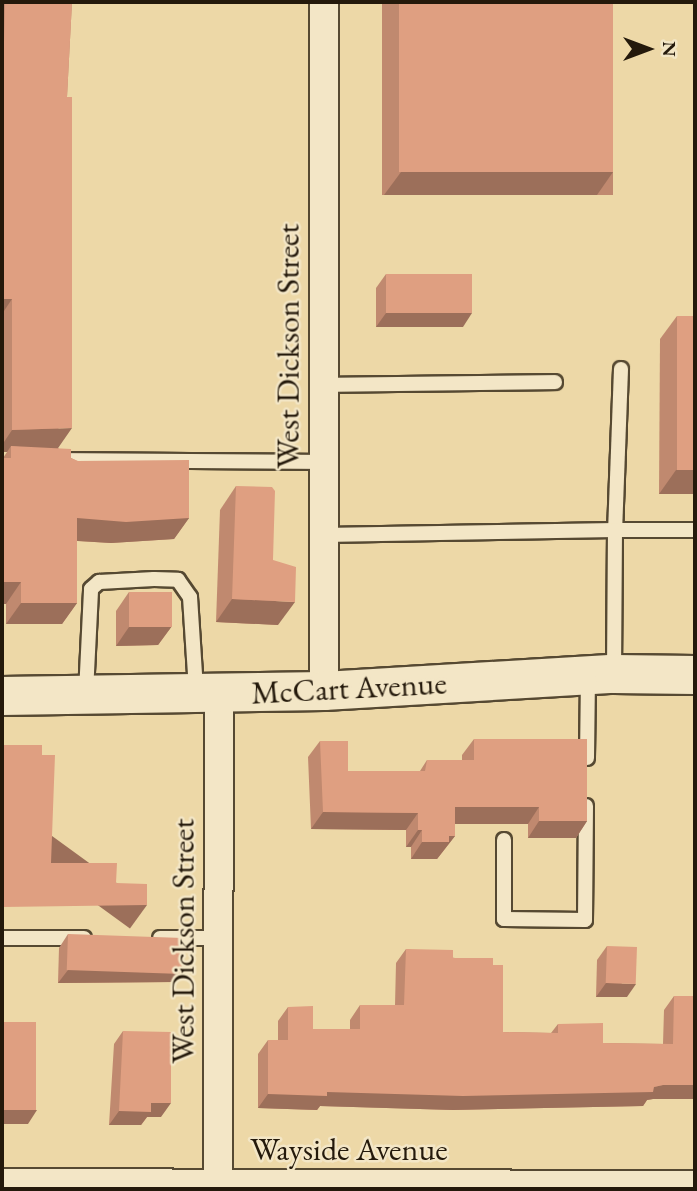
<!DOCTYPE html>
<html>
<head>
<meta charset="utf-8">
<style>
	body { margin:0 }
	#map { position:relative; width:697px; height:1191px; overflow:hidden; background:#edd8a7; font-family:"EB Garamond",serif }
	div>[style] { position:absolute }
	.roads { filter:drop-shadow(2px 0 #564932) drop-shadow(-2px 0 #564932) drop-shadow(0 2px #564932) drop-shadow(0 -2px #564932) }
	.lane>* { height:14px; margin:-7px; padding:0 7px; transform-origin:7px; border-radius:7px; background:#f3e6c6 }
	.street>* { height:28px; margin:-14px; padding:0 14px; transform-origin:14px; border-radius:14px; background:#f3e6c6 }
	.secondary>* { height:38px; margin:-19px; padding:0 19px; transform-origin:19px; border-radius:19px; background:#f3e6c6 }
	.wall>* { inset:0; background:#c0896f; transform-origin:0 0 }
	.shaded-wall>* { inset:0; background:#9c6f5a; transform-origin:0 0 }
	.building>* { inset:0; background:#df9f81; transform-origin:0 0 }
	span { translate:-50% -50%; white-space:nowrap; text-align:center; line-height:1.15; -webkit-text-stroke:5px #f3e6c6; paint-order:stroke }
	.street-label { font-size:32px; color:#24190b }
	.frame { position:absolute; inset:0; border:4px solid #24190b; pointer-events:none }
	.north { position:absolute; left:613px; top:14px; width:70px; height:70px; -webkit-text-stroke:5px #f3e6c6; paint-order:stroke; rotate:90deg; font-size:19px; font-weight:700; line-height:28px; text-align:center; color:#24190b }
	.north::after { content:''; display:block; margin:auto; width:24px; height:32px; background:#24190b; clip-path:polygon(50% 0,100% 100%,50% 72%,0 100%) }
</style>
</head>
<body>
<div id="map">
	<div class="roads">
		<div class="lane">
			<div style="left:621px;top:369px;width:161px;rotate:92.1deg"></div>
			<div style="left:615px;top:530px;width:80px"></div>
			<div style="left:323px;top:385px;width:232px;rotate:-0.7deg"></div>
			<div style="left:58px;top:460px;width:265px;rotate:0.4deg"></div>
			<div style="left:323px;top:535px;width:292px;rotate:-1deg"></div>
			<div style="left:615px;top:530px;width:144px;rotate:90.4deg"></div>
			<div style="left:86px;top:693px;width:104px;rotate:-87.2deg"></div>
			<div style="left:91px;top:589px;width:11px;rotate:-41deg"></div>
			<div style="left:99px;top:582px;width:55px;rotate:-3.1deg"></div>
			<div style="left:154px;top:579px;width:24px;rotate:2deg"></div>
			<div style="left:178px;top:580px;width:21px;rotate:55deg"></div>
			<div style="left:190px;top:597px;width:93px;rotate:86.3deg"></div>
			<div style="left:587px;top:758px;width:82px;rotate:-89.3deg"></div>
			<div style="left:504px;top:840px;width:79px;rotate:90deg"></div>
			<div style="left:504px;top:919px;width:81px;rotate:0.7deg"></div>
			<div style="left:585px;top:920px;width:114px;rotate:-89.5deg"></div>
			<div style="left:2px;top:938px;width:82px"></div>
			<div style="left:160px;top:938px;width:58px"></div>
		</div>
		<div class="street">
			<div style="left:324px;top:691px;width:689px;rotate:-90deg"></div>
			<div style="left:2px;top:1183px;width:693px;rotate:0.17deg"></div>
			<div style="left:218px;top:1189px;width:496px;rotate:-89.9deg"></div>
		</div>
		<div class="secondary">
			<div style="left:2px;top:696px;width:322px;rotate:-0.9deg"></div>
			<div style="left:324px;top:691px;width:290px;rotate:-3.4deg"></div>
			<div style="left:614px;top:674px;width:81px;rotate:0.7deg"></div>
		</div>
	</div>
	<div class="wall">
		<div style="clip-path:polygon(2px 2px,72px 2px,67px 97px,58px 448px,71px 458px,189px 518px,174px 539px,111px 543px,77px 541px,77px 603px,62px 624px,6px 624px,6px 604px,2px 604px,3px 458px,7px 452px,2px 452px)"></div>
		<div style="left:382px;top:2px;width:231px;height:193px"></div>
		<div style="clip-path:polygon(386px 274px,463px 327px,376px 327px,376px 288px)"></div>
		<div style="clip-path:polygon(677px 316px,695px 316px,695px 494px,659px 494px,660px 339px)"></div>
		<div style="clip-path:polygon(236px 486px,273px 560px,278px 625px,216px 622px,220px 510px)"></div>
		<div style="clip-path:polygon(129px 592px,172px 626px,158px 645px,116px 646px,116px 611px)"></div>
		<div style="clip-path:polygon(474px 739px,587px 821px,576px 838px,528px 838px,528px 824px,455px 824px,455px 836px,437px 859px,411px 859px,411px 847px,406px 847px,406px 830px,311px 829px,308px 757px,320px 741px,348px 771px,420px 771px,427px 760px,462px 760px,462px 755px)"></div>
		<div style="clip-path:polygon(68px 934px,183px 969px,174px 982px,58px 983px,59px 948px)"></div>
		<div style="clip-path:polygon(607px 946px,627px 997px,596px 997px,597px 960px)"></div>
		<div style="clip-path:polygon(406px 949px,493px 965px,503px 1032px,551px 1033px,558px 1024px,603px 1043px,663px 1044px,664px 1010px,674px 996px,695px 1099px,653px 1099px,647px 1100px,643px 1106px,453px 1110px,320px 1106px,317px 1110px,258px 1108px,258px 1054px,268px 1040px,278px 1040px,278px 1021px,288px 1007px,313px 1029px,350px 1029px,350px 1020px,360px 1005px,395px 1005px,396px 963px)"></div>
		<div style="clip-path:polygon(123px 1031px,161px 1117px,147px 1117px,141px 1125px,109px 1125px,114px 1044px)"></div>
	</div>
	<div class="shaded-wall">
		<div style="clip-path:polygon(401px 172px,613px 172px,597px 195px,384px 195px)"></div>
		<div style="clip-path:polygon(2px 299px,12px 299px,2px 314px)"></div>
		<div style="clip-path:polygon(386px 313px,472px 313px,463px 327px,376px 327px)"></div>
		<div style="clip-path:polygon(72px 428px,56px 451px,11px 446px,7px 452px,2px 452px,2px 445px,12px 430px)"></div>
		<div style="clip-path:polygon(676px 470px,695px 470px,695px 494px,659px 494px)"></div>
		<div style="clip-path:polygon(77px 518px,189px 518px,174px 539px,111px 543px,63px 540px)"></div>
		<div style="clip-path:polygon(2px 582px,21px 582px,6px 604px,2px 604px)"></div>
		<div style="clip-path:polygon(232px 599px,295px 602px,278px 625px,216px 622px)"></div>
		<div style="clip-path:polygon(21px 603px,77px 603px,62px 624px,6px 624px)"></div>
		<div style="clip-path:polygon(172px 626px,158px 645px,116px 646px,129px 627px)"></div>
		<div style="clip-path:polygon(455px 807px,539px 807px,528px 824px,443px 824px)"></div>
		<div style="clip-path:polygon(323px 812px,418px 813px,406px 830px,311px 829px)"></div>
		<div style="clip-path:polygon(539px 821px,587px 821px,576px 838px,528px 838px)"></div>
		<div style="clip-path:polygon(418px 830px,422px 830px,411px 847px,406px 847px)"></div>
		<div style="clip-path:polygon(449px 836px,455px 836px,437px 859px,411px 859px,422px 842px)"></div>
		<div style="left:147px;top:905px;width:29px;height:145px;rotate:126deg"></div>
		<div style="clip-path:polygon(183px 969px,174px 982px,58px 983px,68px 970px)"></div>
		<div style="clip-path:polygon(606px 983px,636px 984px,627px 997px,596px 997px)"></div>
		<div style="clip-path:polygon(663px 1085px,695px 1085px,695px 1099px,653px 1099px,647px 1100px,643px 1106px,453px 1110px,320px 1106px,317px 1110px,258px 1108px,268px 1094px,327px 1092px,654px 1087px)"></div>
		<div style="clip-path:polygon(151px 1103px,171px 1103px,161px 1117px,147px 1117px,141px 1125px,109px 1125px,119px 1111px)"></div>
		<div style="clip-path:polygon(2px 1110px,37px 1110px,28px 1124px,2px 1124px)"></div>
	</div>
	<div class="building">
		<div style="clip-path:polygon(5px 2px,72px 2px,67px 97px,72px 97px,72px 428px,12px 430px,12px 299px,2px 299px,2px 83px,3px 83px)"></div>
		<div style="left:399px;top:2px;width:214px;height:170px"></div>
		<div style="left:386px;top:274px;width:86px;height:39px"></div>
		<div style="left:677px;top:316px;width:18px;height:154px"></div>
		<div style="clip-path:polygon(11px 446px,71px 449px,71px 458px,78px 461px,189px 460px,189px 518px,126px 522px,77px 518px,77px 603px,21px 603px,21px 582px,2px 582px,2px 458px,11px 458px)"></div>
		<div style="clip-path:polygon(236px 486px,272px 487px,275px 491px,273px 560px,296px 567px,295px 602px,232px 599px)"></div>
		<div style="left:129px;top:592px;width:43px;height:35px"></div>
		<div style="clip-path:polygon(474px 739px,587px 739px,587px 821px,539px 821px,539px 807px,455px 807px,455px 836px,449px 836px,449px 842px,422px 842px,422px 830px,418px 830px,418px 813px,323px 812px,320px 741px,348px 741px,348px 771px,425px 771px,427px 760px,474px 760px)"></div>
		<div style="clip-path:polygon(3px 745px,42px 745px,42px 755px,55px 755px,51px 863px,117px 863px,116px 883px,147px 884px,147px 905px,2px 907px,2px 767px)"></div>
		<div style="left:68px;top:934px;width:115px;height:36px;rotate:2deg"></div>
		<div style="left:607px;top:946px;width:30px;height:37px;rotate:2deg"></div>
		<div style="clip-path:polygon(406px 949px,453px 950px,453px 958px,493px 958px,493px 965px,503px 965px,503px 1032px,558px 1033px,558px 1024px,603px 1023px,603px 1043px,673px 1044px,674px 996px,695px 996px,695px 1085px,663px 1085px,654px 1087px,653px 1092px,463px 1096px,327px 1092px,327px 1096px,268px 1094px,268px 1040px,288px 1040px,288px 1007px,313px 1006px,313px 1029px,360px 1029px,360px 1005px,404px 1005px)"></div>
		<div style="left:2px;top:1022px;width:34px;height:88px"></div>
		<div style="clip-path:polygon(123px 1031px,171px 1032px,171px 1103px,151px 1103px,151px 1112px,119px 1111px)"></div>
	</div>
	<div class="street-label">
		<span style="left:288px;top:346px;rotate:-90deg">West Dickson Street</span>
		<span style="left:349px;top:688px;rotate:-3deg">McCart Avenue</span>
		<span style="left:183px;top:941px;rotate:-90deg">West Dickson Street</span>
		<span style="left:349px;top:1149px">Wayside Avenue</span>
	</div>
	<div class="frame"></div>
	<div class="north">N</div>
</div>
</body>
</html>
